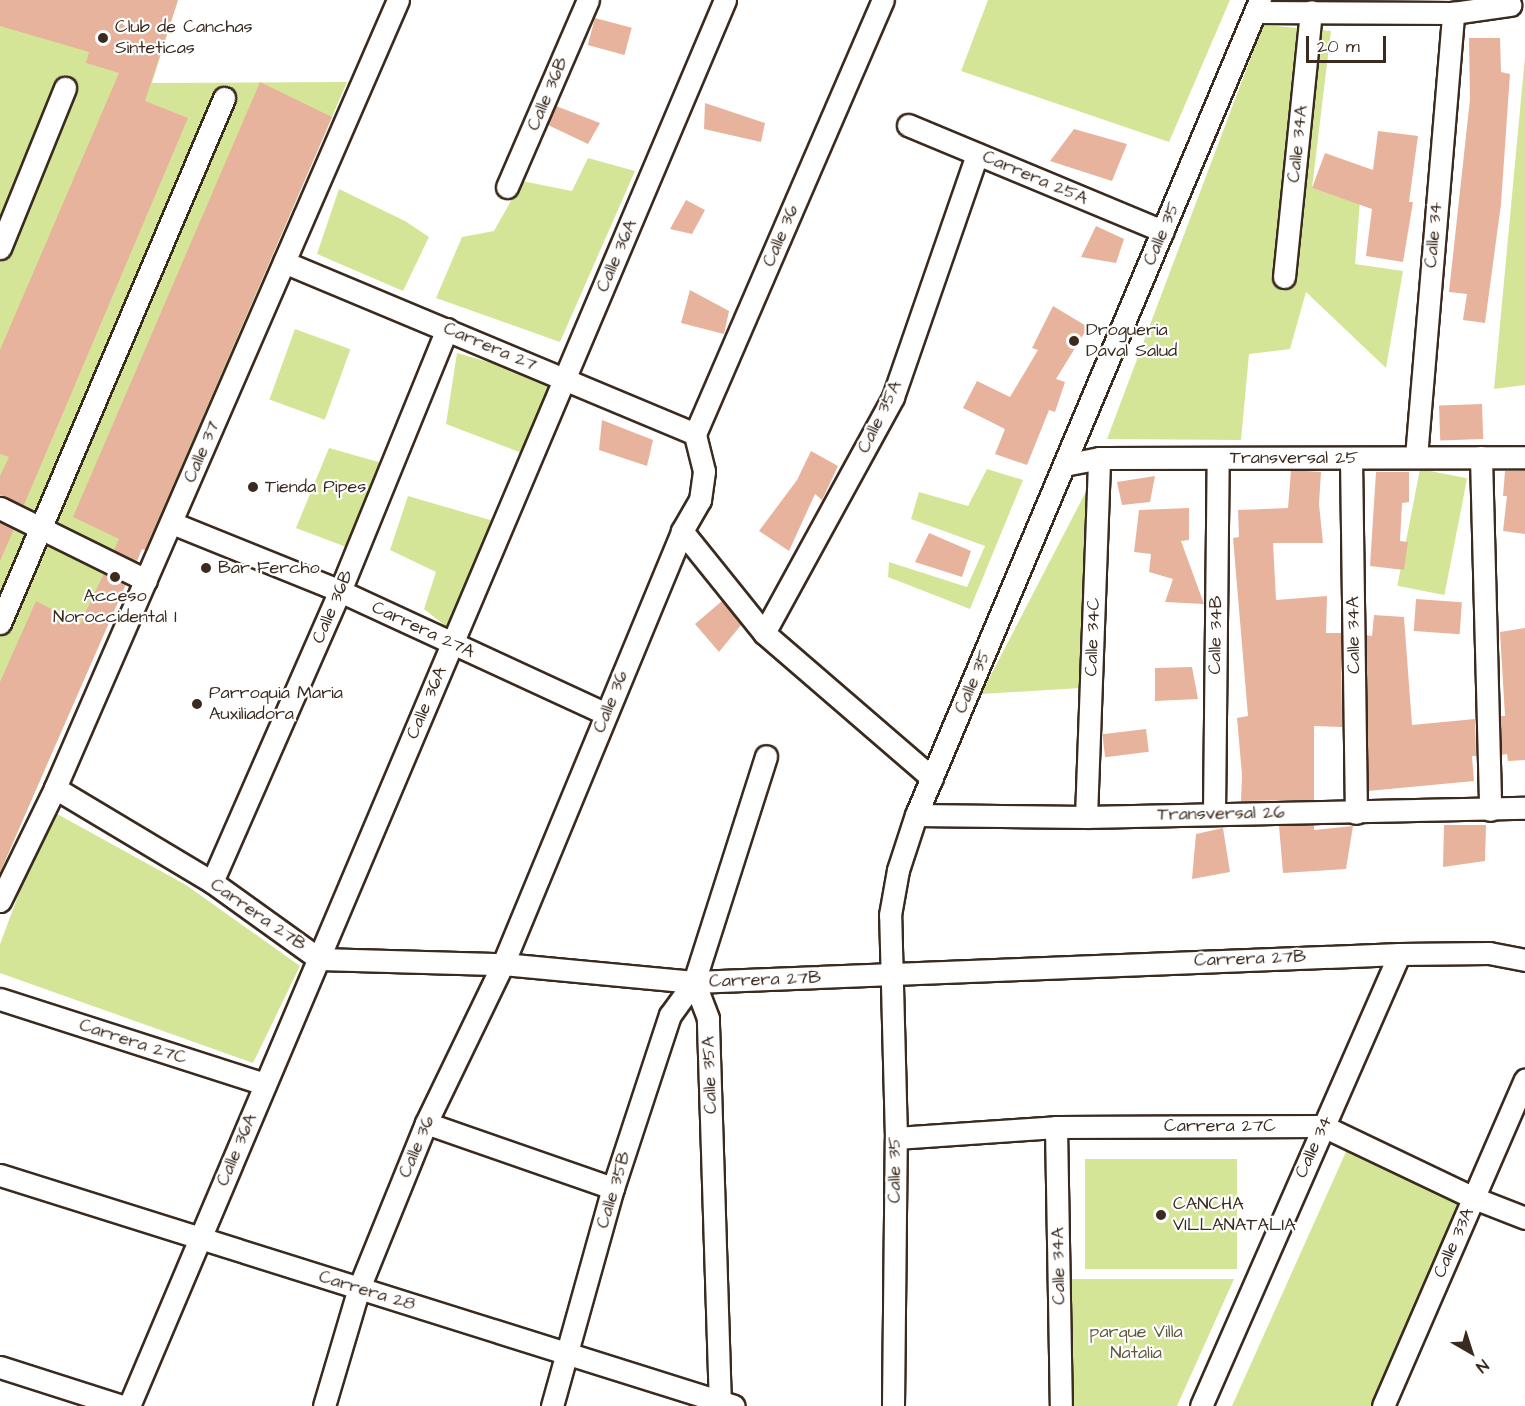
<!DOCTYPE html>
<html>
<head>
<meta charset="utf-8">
<style>
	body { margin:0 }
	#map { position:relative; width:1525px; height:1406px; overflow:hidden; background:#fff; font-family:"Architects Daughter",sans-serif }
	div>[style] { position:absolute }
	.green>* { inset:0; background:#d5e598; transform-origin:0 0 }
	.building>* { inset:0; background:#e8b39c; transform-origin:0 0 }
	.roads { filter:drop-shadow(2px 0 #3b2a1e) drop-shadow(-2px 0 #3b2a1e) drop-shadow(0 2px #3b2a1e) drop-shadow(0 -2px #3b2a1e) }
	.street>* { height:21px; margin:-10.5px; padding:0 10.5px; transform-origin:10.5px; border-radius:10.5px; background:#fff }
	.dots>* { width:16px; height:16px; translate:-50% -50%; box-sizing:border-box; border:3px solid #fff; border-radius:50% }
	span { translate:-50% -50%; white-space:nowrap; text-align:center; line-height:1.15; -webkit-text-stroke:4.5px #fff; paint-order:stroke }
	.poi-label { font-size:18px; color:#3b2a1e }
	.left { translate:0 -50%; text-align:left }
	.street-label { font-size:18px; color:#3b2a1e }
	.park-label { font-size:18px; color:#62593c }
	.north { position:absolute; left:1441px; top:1322px; width:60px; height:60px; -webkit-text-stroke:4px #fff; paint-order:stroke; rotate:141deg; font-size:16px; font-weight:700; line-height:24px; text-align:center; color:#3b2a1e }
	.north::after { content:''; display:block; margin:auto; width:21px; height:27px; background:#3b2a1e; clip-path:polygon(50% 0,100% 100%,50% 72%,0 100%) }
	.scale { position:absolute; left:1306px; top:36px; width:80px; height:27px; box-sizing:border-box; border:3px solid #3b2a1e; border-top:0; padding-left:8px; font-size:18px; line-height:21px; white-space:nowrap; color:#3b2a1e; -webkit-text-stroke:4px #fff; paint-order:stroke }
</style>
</head>
<body>
<div id="map">
	<div class="green">
		<div style="clip-path:polygon(0 0,178px 0,152px 83px,347px 82px,146px 550px,142px 549px,105px 629px,0 873px)"></div>
		<div style="clip-path:polygon(988px 0,1230px 0,1169px 142px,961px 71px)"></div>
		<div style="clip-path:polygon(1263px 25px,1331px 31px,1312px 188px,1347px 200px,1360px 201px,1355px 264px,1403px 271px,1386px 368px,1306px 292px,1290px 349px,1249px 354px,1241px 440px,1107px 439px)"></div>
		<div style="clip-path:polygon(1525px 56px,1525px 385px,1494px 389px)"></div>
		<div style="clip-path:polygon(588px 158px,635px 171px,560px 342px,436px 298px,462px 237px,494px 231px,522px 181px,572px 191px)"></div>
		<div style="clip-path:polygon(339px 189px,405px 221px,429px 237px,403px 291px,317px 254px)"></div>
		<div style="left:295px;top:329px;width:59px;height:75px;rotate:20deg"></div>
		<div style="clip-path:polygon(457px 353px,554px 381px,527px 455px,446px 424px)"></div>
		<div style="clip-path:polygon(329px 448px,382px 463px,354px 550px,296px 528px)"></div>
		<div style="clip-path:polygon(987px 469px,1023px 480px,970px 609px,888px 577px,889px 562px,967px 587px,985px 546px,911px 519px,919px 492px,968px 506px)"></div>
		<div style="left:1420px;top:469px;width:48px;height:119px;rotate:11deg"></div>
		<div style="clip-path:polygon(1093px 478px,1080px 688px,981px 694px)"></div>
		<div style="clip-path:polygon(408px 496px,504px 524px,457px 635px,424px 609px,436px 572px,390px 550px)"></div>
		<div style="clip-path:polygon(50px 810px,186px 885px,300px 966px,253px 1063px,0 973px,0 944px)"></div>
		<div style="clip-path:polygon(1349px 1145px,1470px 1195px,1387px 1406px,1232px 1406px)"></div>
		<div style="left:1237px;top:1159px;width:110px;height:152px;rotate:90deg"></div>
		<div style="clip-path:polygon(1068px 1279px,1234px 1279px,1177px 1406px,1074px 1406px)"></div>
	</div>
	<div class="building">
		<div style="clip-path:polygon(0 0,178px 0,145px 101px,188px 118px,24px 505px,0 495px,0 476px,9px 457px,0 454px,0 350px,119px 73px,86px 63px,89px 52px,0 26px)"></div>
		<div style="left:595px;top:18px;width:38px;height:28px;rotate:15deg"></div>
		<div style="clip-path:polygon(1469px 38px,1500px 38px,1501px 72px,1510px 74px,1501px 204px,1485px 323px,1463px 320px,1467px 294px,1449px 292px,1470px 99px)"></div>
		<div style="clip-path:polygon(260px 82px,332px 117px,145px 550px,142px 549px,137px 561px,114px 550px,119px 539px,73px 517px)"></div>
		<div style="clip-path:polygon(705px 103px,765px 123px,761px 142px,704px 129px)"></div>
		<div style="clip-path:polygon(556px 106px,600px 123px,588px 144px,548px 125px)"></div>
		<div style="clip-path:polygon(1074px 129px,1127px 144px,1112px 181px,1050px 161px)"></div>
		<div style="clip-path:polygon(1378px 131px,1418px 136px,1409px 202px,1413px 202px,1403px 262px,1366px 256px,1372px 209px,1312px 188px,1325px 153px,1373px 170px)"></div>
		<div style="clip-path:polygon(686px 200px,705px 210px,692px 234px,670px 229px)"></div>
		<div style="clip-path:polygon(1096px 226px,1124px 239px,1116px 263px,1081px 257px)"></div>
		<div style="clip-path:polygon(690px 290px,729px 311px,724px 334px,681px 323px)"></div>
		<div style="clip-path:polygon(1053px 306px,1088px 327px,1056px 379px,1065px 382px,1055px 412px,1049px 410px,1027px 465px,995px 454px,1005px 429px,963px 408px,977px 381px,1010px 397px,1038px 350px,1032px 348px)"></div>
		<div style="left:1482px;top:404px;width:35px;height:43px;rotate:88deg"></div>
		<div style="clip-path:polygon(602px 420px,653px 440px,647px 466px,599px 450px)"></div>
		<div style="clip-path:polygon(811px 451px,838px 466px,822px 500px,815px 494px,789px 551px,759px 531px,797px 480px)"></div>
		<div style="clip-path:polygon(1291px 470px,1321px 472px,1319px 504px,1323px 543px,1273px 543px,1276px 600px,1327px 596px,1326px 633px,1341px 633px,1342px 727px,1314px 726px,1314px 800px,1241px 801px,1242px 775px,1237px 718px,1248px 716px,1233px 538px,1239px 537px,1238px 510px,1288px 508px)"></div>
		<div style="clip-path:polygon(1525px 470px,1525px 534px,1503px 531px,1507px 496px,1503px 496px,1505px 471px)"></div>
		<div style="clip-path:polygon(1376px 472px,1409px 472px,1409px 502px,1402px 503px,1400px 541px,1408px 542px,1404px 570px,1370px 566px)"></div>
		<div style="clip-path:polygon(1155px 476px,1150px 502px,1122px 505px,1117px 482px)"></div>
		<div style="clip-path:polygon(1189px 508px,1189px 540px,1181px 541px,1204px 604px,1165px 602px,1173px 579px,1149px 572px,1151px 554px,1134px 552px,1139px 510px)"></div>
		<div style="clip-path:polygon(0 522px,14px 529px,0 561px)"></div>
		<div style="clip-path:polygon(929px 533px,971px 551px,962px 577px,915px 562px)"></div>
		<div style="clip-path:polygon(104px 573px,126px 584px,0 872px,0 682px,36px 601px,80px 624px)"></div>
		<div style="left:1416px;top:599px;width:46px;height:32px;rotate:4deg"></div>
		<div style="clip-path:polygon(722px 601px,741px 625px,719px 652px,695px 624px)"></div>
		<div style="clip-path:polygon(1374px 615px,1404px 617px,1412px 725px,1475px 719px,1476px 756px,1472px 756px,1474px 781px,1368px 791px,1366px 635px,1372px 636px)"></div>
		<div style="clip-path:polygon(1525px 628px,1525px 760px,1508px 761px,1507px 754px,1501px 755px,1500px 716px,1505px 716px,1500px 632px)"></div>
		<div style="clip-path:polygon(1192px 667px,1198px 699px,1155px 701px,1155px 668px)"></div>
		<div style="left:1146px;top:729px;width:23px;height:44px;rotate:83deg"></div>
		<div style="clip-path:polygon(1314px 825px,1314px 830px,1353px 826px,1346px 869px,1283px 873px,1279px 826px)"></div>
		<div style="clip-path:polygon(1444px 825px,1486px 825px,1485px 861px,1443px 867px)"></div>
		<div style="clip-path:polygon(1223px 828px,1230px 872px,1192px 879px,1196px 834px)"></div>
	</div>
	<div class="roads">
		<div class="street">
			<div style="left:1255px;top:12px;width:198px;rotate:0.3deg"></div>
			<div style="left:1453px;top:13px;width:58px;rotate:-8deg"></div>
			<div style="left:908px;top:125px;width:276px;rotate:22.6deg"></div>
			<div style="left:507px;top:187px;width:204px;rotate:-66.6deg"></div>
			<div style="left:0;top:248px;width:173px;rotate:-67.9deg"></div>
			<div style="left:284px;top:262px;width:446px;rotate:22.7deg"></div>
			<div style="left:1284px;top:277px;width:267px;rotate:-84.2deg"></div>
			<div style="left:1416px;top:457px;width:446px;rotate:-85.2deg"></div>
			<div style="left:1481px;top:457px;width:353px;rotate:88.5deg"></div>
			<div style="left:1351px;top:458px;width:355px;rotate:89.2deg"></div>
			<div style="left:1064px;top:465px;width:36px;rotate:-11deg"></div>
			<div style="left:1099px;top:458px;width:426px;rotate:-0.1deg"></div>
			<div style="left:0;top:508px;width:163px;rotate:26.3deg"></div>
			<div style="left:172px;top:523px;width:181px;rotate:22deg"></div>
			<div style="left:340px;top:591px;width:293px;rotate:24.8deg"></div>
			<div style="left:682px;top:531px;width:131px;rotate:51.2deg"></div>
			<div style="left:764px;top:633px;width:222px;rotate:40.8deg"></div>
			<div style="left:0;top:623px;width:571px;rotate:-66.89deg"></div>
			<div style="left:764px;top:633px;width:269px;rotate:-61.3deg"></div>
			<div style="left:893px;top:397px;width:257px;rotate:-70.9deg"></div>
			<div style="left:55px;top:788px;width:183px;rotate:30.9deg"></div>
			<div style="left:212px;top:882px;width:132px;rotate:35.7deg"></div>
			<div style="left:319px;top:959px;width:184px;rotate:1.6deg"></div>
			<div style="left:503px;top:964px;width:192px;rotate:5.4deg"></div>
			<div style="left:694px;top:982px;width:706px;rotate:-2.27deg"></div>
			<div style="left:1399px;top:954px;width:90px;rotate:-0.6deg"></div>
			<div style="left:1489px;top:953px;width:37px;rotate:11deg"></div>
			<div style="left:1214px;top:813px;width:355px;rotate:-89.4deg"></div>
			<div style="left:916px;top:815px;width:170px;rotate:0.7deg"></div>
			<div style="left:1086px;top:817px;width:439px;rotate:-1.2deg"></div>
			<div style="left:1086px;top:817px;width:359px;rotate:-87.9deg"></div>
			<div style="left:212px;top:882px;width:318px;rotate:-66.3deg"></div>
			<div style="left:340px;top:591px;width:283px;rotate:-67.8deg"></div>
			<div style="left:0;top:901px;width:126px;rotate:-64deg"></div>
			<div style="left:55px;top:788px;width:859px;rotate:-66.48deg"></div>
			<div style="left:0;top:999px;width:278px;rotate:17.8deg"></div>
			<div style="left:426px;top:1123px;width:198px;rotate:19.2deg"></div>
			<div style="left:1056px;top:1127px;width:279px;rotate:89deg"></div>
			<div style="left:896px;top:1138px;width:160px;rotate:-3.9deg"></div>
			<div style="left:1056px;top:1127px;width:267px;rotate:-0.2deg"></div>
			<div style="left:1323px;top:1126px;width:167px;rotate:25.5deg"></div>
			<div style="left:1474px;top:1198px;width:55px;rotate:21.4deg"></div>
			<div style="left:0;top:1175px;width:769px;rotate:17.47deg"></div>
			<div style="left:0;top:1367px;width:128px;rotate:17.7deg"></div>
			<div style="left:129px;top:1406px;width:1527px;rotate:-67.03deg"></div>
			<div style="left:324px;top:1406px;width:123px;rotate:-73.5deg"></div>
			<div style="left:359px;top:1288px;width:178px;rotate:-67.9deg"></div>
			<div style="left:426px;top:1123px;width:177px;rotate:-64.2deg"></div>
			<div style="left:503px;top:964px;width:469px;rotate:-67.5deg"></div>
			<div style="left:682px;top:531px;width:36px;rotate:-60deg"></div>
			<div style="left:700px;top:500px;width:29px;rotate:-82deg"></div>
			<div style="left:704px;top:471px;width:38px;rotate:-104deg"></div>
			<div style="left:695px;top:434px;width:473px;rotate:-66.6deg"></div>
			<div style="left:552px;top:1406px;width:226px;rotate:-74.4deg"></div>
			<div style="left:613px;top:1188px;width:182px;rotate:-71.8deg"></div>
			<div style="left:670px;top:1015px;width:41px;rotate:-54deg"></div>
			<div style="left:720px;top:1406px;width:388px;rotate:-91.8deg"></div>
			<div style="left:708px;top:1018px;width:39px;rotate:-111deg"></div>
			<div style="left:694px;top:982px;width:237px;rotate:-72.3deg"></div>
			<div style="left:893px;top:1406px;width:268px;rotate:-89.4deg"></div>
			<div style="left:896px;top:1138px;width:223px;rotate:-91.5deg"></div>
			<div style="left:890px;top:915px;width:46px;rotate:-79.9deg"></div>
			<div style="left:898px;top:870px;width:58px;rotate:-71.9deg"></div>
			<div style="left:916px;top:815px;width:885px;rotate:-67.12deg"></div>
			<div style="left:1201px;top:1406px;width:493px;rotate:-66.3deg"></div>
			<div style="left:1383px;top:1406px;width:356px;rotate:-66.5deg"></div>
		</div>
	</div>
	<div class="dots">
		<div style="left:103px;top:38px;background:#3b2a1e"></div>
		<div style="left:1074px;top:341px;background:#3b2a1e"></div>
		<div style="left:253px;top:487px;background:#3b2a1e"></div>
		<div style="left:206px;top:568px;background:#3b2a1e"></div>
		<div style="left:115px;top:577px;background:#3b2a1e"></div>
		<div style="left:197px;top:704px;background:#3b2a1e"></div>
		<div style="left:1161px;top:1215px;background:#3b2a1e"></div>
	</div>
	<div class="poi-label">
		<span class="left" style="left:115px;top:38px">Club de Canchas<br>Sinteticas</span>
		<span class="left" style="left:1086px;top:341px">Drogueria<br>Daval Salud</span>
		<span class="left" style="left:265px;top:487px">Tienda Pipes</span>
		<span class="left" style="left:218px;top:568px">Bar Fercho</span>
		<span style="left:115px;top:607px">Acceso<br>Noroccidental I</span>
		<span class="left" style="left:209px;top:704px">Parroquia Maria<br>Auxiliadora</span>
		<span class="left" style="left:1173px;top:1215px">CANCHA<br>VILLANATALIA</span>
	</div>
	<div class="street-label">
		<span style="left:548px;top:94px;rotate:-67deg">Calle 36B</span>
		<span style="left:1298px;top:144px;rotate:-84deg">Calle 34A</span>
		<span style="left:1035px;top:178px;rotate:23deg">Carrera 25A</span>
		<span style="left:1162px;top:234px;rotate:-67deg">Calle 35</span>
		<span style="left:1434px;top:235px;rotate:-85deg">Calle 34</span>
		<span style="left:781px;top:236px;rotate:-67deg">Calle 36</span>
		<span style="left:617px;top:256px;rotate:-67deg">Calle 36A</span>
		<span style="left:490px;top:347px;rotate:23deg">Carrera 27</span>
		<span style="left:880px;top:417px;rotate:-64deg">Calle 35A</span>
		<span style="left:202px;top:452px;rotate:-67deg">Calle 37</span>
		<span style="left:1294px;top:458px">Transversal 25</span>
		<span style="left:333px;top:607px;rotate:-67deg">Calle 36B</span>
		<span style="left:423px;top:630px;rotate:25deg">Carrera 27A</span>
		<span style="left:1216px;top:635px;rotate:-89deg">Calle 34B</span>
		<span style="left:1354px;top:635px;rotate:-91deg">Calle 34A</span>
		<span style="left:1093px;top:637px;rotate:-88deg">Calle 34C</span>
		<span style="left:973px;top:682px;rotate:-67deg">Calle 35</span>
		<span style="left:611px;top:702px;rotate:-68deg">Calle 36</span>
		<span style="left:427px;top:703px;rotate:-67deg">Calle 36A</span>
		<span style="left:1221px;top:814px;rotate:-1deg">Transversal 26</span>
		<span style="left:258px;top:915px;rotate:35deg">Carrera 27B</span>
		<span style="left:1250px;top:959px;rotate:-2deg">Carrera 27B</span>
		<span style="left:765px;top:980px;rotate:-2deg">Carrera 27B</span>
		<span style="left:133px;top:1042px;rotate:18deg">Carrera 27C</span>
		<span style="left:710px;top:1075px;rotate:-92deg">Calle 35A</span>
		<span style="left:1220px;top:1126px">Carrera 27C</span>
		<span style="left:417px;top:1147px;rotate:-67deg">Calle 36</span>
		<span style="left:1314px;top:1147px;rotate:-66deg">Calle 34</span>
		<span style="left:237px;top:1150px;rotate:-67deg">Calle 36A</span>
		<span style="left:895px;top:1170px;rotate:-90deg">Calle 35</span>
		<span style="left:614px;top:1190px;rotate:-73deg">Calle 35B</span>
		<span style="left:1454px;top:1243px;rotate:-66deg">Calle 33A</span>
		<span style="left:1059px;top:1266px;rotate:-91deg">Calle 34A</span>
		<span style="left:367px;top:1291px;rotate:17deg">Carrera 28</span>
	</div>
	<div class="park-label">
		<span style="left:1136px;top:1343px">parque Villa<br>Natalia</span>
	</div>
	<div class="north">N</div>
	<div class="scale">20 m</div>
</div>
</body>
</html>
